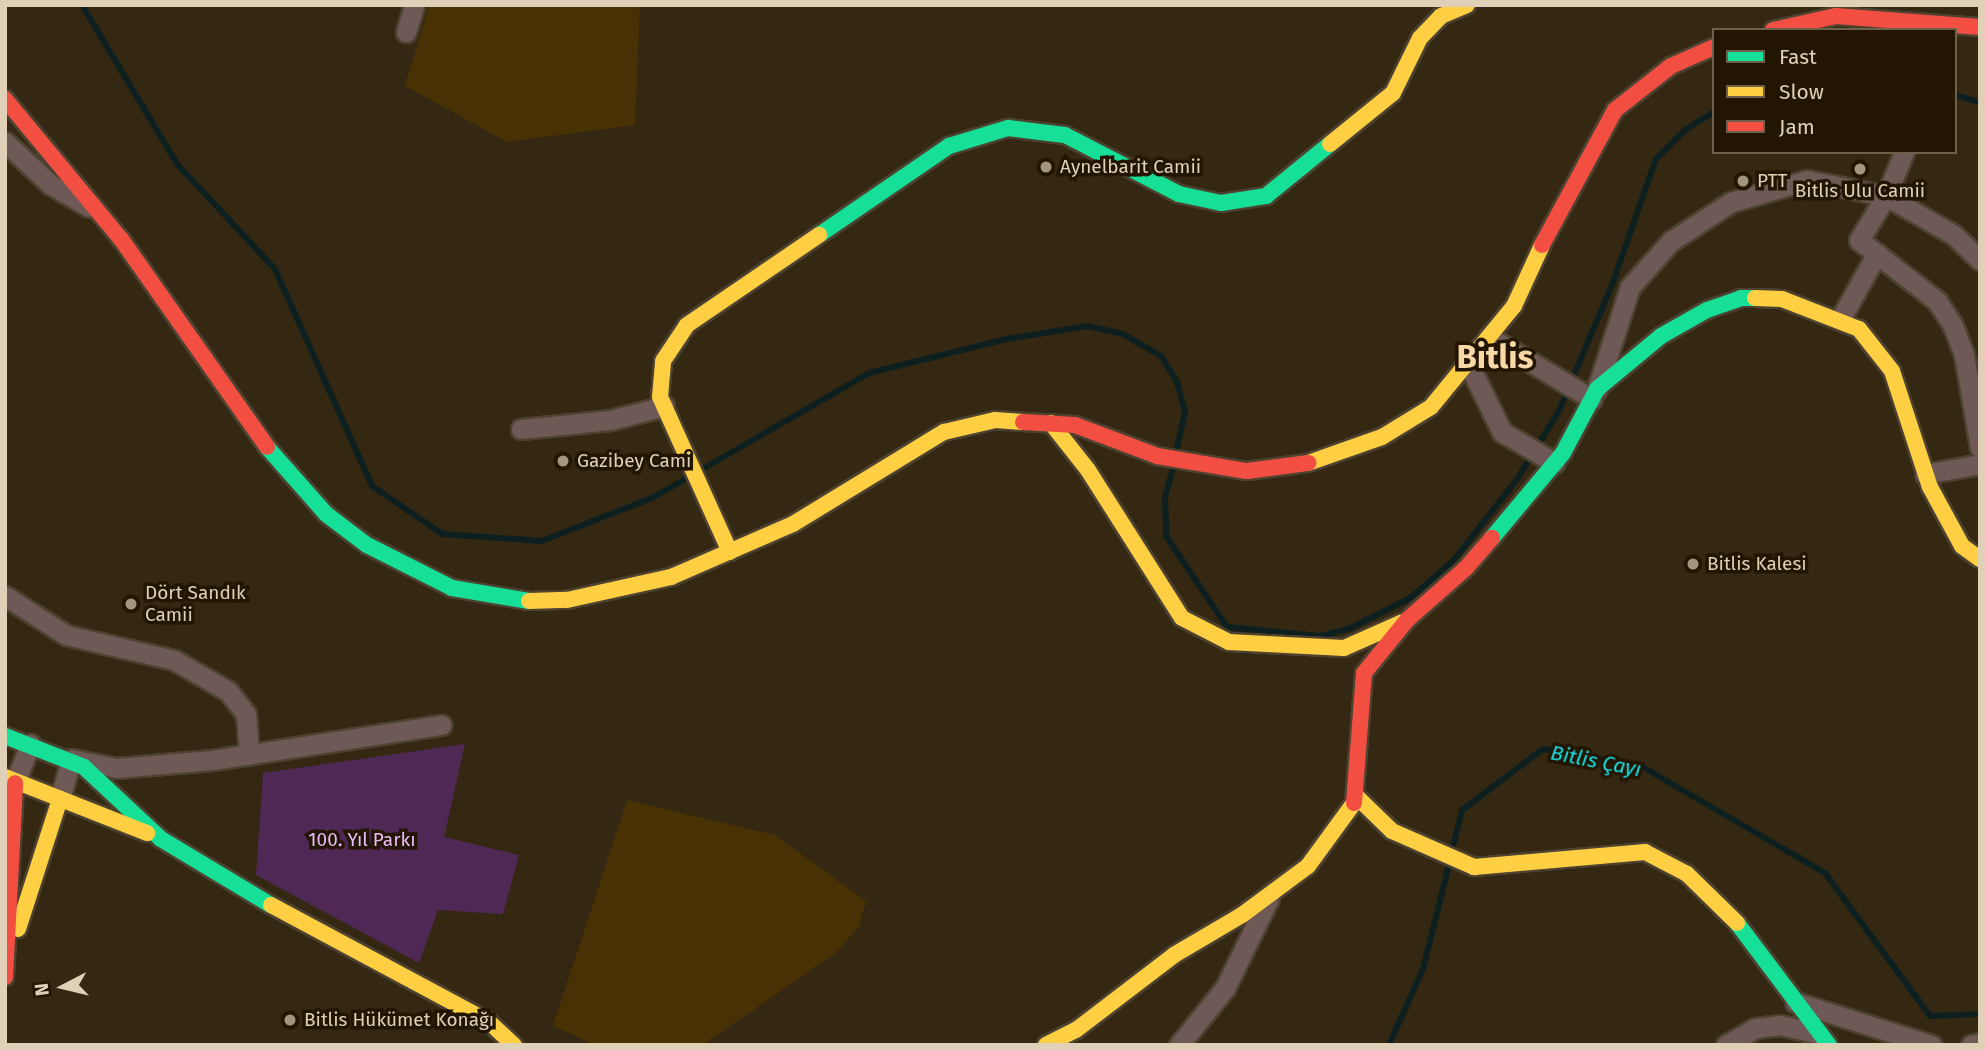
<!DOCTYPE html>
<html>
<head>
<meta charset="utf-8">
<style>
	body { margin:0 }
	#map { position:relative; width:1985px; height:1050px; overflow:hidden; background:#342813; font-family:"Fira Sans",sans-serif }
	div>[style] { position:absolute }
	.built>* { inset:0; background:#473105 }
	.green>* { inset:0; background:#502856 }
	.stream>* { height:6px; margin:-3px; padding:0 3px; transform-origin:3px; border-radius:3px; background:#0d201f }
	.roads { filter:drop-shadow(2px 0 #4d4230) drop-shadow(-2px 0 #4d4230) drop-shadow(0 2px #4d4230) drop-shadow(0 -2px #4d4230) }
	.street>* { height:19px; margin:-9.5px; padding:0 9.5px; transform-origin:9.5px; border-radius:9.5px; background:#6f5957 }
	.fast>* { height:16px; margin:-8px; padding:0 8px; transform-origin:8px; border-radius:8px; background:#16e098 }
	.slow>* { height:16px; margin:-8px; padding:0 8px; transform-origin:8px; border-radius:8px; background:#ffcf43 }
	.jam>* { height:16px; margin:-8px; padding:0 8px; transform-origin:8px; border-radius:8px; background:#f24e42 }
	.dots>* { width:19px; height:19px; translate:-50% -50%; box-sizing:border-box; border:4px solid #221603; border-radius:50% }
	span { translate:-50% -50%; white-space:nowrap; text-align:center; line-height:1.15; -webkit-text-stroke:7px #221603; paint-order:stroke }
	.poi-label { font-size:19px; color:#e0d0b7 }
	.left { translate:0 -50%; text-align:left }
	.park-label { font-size:19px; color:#ebb9fa }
	.water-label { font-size:21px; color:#1adfe4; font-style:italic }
	.town-label { font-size:33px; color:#f8d8a6; font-weight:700 }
	.frame { position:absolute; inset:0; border:7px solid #e0d0b7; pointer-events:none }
	.legend { position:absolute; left:1712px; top:28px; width:245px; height:126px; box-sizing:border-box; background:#221603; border:2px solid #6e604b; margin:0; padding:9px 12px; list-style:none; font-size:21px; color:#e0d0b7 }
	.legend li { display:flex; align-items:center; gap:14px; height:35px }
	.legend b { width:35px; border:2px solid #6e604b }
	.north { position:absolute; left:28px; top:952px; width:70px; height:70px; -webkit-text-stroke:5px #221603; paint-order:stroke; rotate:263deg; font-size:19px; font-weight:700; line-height:28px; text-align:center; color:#e0d0b7 }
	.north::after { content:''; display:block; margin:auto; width:24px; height:32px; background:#e0d0b7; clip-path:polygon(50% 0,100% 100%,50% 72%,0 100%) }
</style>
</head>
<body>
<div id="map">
	<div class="built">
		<div style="clip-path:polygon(429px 5px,640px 5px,635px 125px,507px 142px,405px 86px)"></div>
		<div style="clip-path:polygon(627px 800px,775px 835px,866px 901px,859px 926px,837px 952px,703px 1045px,595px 1045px,553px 1026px)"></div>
	</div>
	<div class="green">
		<div style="clip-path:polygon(465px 744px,444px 837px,519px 855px,503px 914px,438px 910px,419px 963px,256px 875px,263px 773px)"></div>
	</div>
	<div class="stream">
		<div style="left:82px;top:5px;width:185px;rotate:59.1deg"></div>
		<div style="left:177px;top:164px;width:144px;rotate:47deg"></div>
		<div style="left:275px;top:269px;width:238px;rotate:65.9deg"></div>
		<div style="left:372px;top:486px;width:85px;rotate:34.4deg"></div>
		<div style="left:442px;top:534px;width:100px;rotate:4deg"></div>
		<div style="left:542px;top:541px;width:118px;rotate:-21.4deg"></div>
		<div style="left:652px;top:498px;width:43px;rotate:-29.6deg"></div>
		<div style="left:1955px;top:95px;width:26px;rotate:16deg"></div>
		<div style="left:1174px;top:464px;width:35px;rotate:105deg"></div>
		<div style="left:1165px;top:498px;width:38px;rotate:88deg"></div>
		<div style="left:1166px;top:536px;width:110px;rotate:56.2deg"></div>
		<div style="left:1227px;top:627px;width:93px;rotate:5.5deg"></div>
		<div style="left:1320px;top:636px;width:30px;rotate:-14deg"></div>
		<div style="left:1349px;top:629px;width:68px;rotate:-26.9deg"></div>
		<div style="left:1410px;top:598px;width:57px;rotate:-40.7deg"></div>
		<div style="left:1453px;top:561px;width:104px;rotate:-52deg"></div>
		<div style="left:1517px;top:479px;width:80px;rotate:-58.3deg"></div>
		<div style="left:1559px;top:411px;width:137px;rotate:-67.2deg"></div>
		<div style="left:1612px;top:285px;width:133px;rotate:-70.8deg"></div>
		<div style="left:1656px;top:159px;width:41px;rotate:-45deg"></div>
		<div style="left:1685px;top:130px;width:34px;rotate:-32deg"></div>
		<div style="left:701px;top:470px;width:194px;rotate:-30deg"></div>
		<div style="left:869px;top:373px;width:141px;rotate:-13.9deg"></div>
		<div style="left:1006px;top:339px;width:83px;rotate:-9deg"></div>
		<div style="left:1088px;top:326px;width:36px;rotate:13deg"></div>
		<div style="left:1123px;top:334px;width:44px;rotate:30.1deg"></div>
		<div style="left:1161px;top:356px;width:31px;rotate:58deg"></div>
		<div style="left:1177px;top:382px;width:31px;rotate:75deg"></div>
		<div style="left:1185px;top:412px;width:42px;rotate:102.4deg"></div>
		<div style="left:1452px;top:851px;width:42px;rotate:-76.3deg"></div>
		<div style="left:1462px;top:810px;width:101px;rotate:-37deg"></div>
		<div style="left:1543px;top:749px;width:99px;rotate:9.8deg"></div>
		<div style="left:1641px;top:766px;width:213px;rotate:30.2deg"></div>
		<div style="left:1825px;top:873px;width:177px;rotate:53.7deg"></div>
		<div style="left:1930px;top:1016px;width:50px;rotate:-2.3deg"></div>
		<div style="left:1389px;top:1045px;width:83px;rotate:-65.9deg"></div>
		<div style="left:1423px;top:969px;width:107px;rotate:-76deg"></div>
	</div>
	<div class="roads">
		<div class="street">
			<div style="left:406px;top:32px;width:28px;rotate:-73deg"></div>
			<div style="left:5px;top:142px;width:62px;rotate:43deg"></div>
			<div style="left:50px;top:184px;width:45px;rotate:30.5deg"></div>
			<div style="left:1904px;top:152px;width:48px;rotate:112.2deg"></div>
			<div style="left:1886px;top:196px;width:52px;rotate:121.5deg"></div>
			<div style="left:1859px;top:240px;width:99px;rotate:38deg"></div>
			<div style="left:1937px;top:301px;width:30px;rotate:57deg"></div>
			<div style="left:1953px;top:326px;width:31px;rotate:69deg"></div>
			<div style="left:1964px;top:355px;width:94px;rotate:80.2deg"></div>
			<div style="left:1841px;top:318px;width:74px;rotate:-61deg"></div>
			<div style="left:1489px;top:337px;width:120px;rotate:31deg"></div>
			<div style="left:1469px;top:365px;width:75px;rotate:63.8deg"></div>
			<div style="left:1502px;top:432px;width:61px;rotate:30.3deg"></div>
			<div style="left:1597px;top:389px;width:107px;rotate:-72.1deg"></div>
			<div style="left:1630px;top:287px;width:62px;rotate:-48.3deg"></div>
			<div style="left:1671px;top:241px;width:72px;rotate:-33deg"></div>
			<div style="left:1731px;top:202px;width:79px;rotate:-16.1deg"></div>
			<div style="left:1807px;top:180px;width:81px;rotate:11.4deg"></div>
			<div style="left:1886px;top:196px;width:78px;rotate:29.8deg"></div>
			<div style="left:1954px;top:235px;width:36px;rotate:44deg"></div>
			<div style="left:521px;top:429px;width:90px;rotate:-5.7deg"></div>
			<div style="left:611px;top:420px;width:55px;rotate:-14.8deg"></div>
			<div style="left:1925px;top:474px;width:56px;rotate:-10.3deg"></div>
			<div style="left:5px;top:596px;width:72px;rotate:32.6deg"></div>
			<div style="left:66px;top:635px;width:111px;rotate:13deg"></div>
			<div style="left:174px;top:660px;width:62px;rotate:29.9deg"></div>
			<div style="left:228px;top:691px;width:29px;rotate:52deg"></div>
			<div style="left:246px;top:714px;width:41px;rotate:85.8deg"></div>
			<div style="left:15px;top:783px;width:42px;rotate:-69deg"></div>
			<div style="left:60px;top:799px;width:41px;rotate:-74.6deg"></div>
			<div style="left:71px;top:759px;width:47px;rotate:11.1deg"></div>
			<div style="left:117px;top:768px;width:95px;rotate:-4.8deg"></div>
			<div style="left:212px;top:760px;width:232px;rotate:-8.7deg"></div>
			<div style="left:1795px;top:1002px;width:143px;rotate:17.5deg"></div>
			<div style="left:1179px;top:1045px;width:73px;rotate:-51.1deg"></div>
			<div style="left:1225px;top:988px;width:100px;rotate:-63.9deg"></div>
			<div style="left:1726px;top:1045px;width:34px;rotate:-30deg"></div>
			<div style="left:1756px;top:1028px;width:24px;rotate:-7deg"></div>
			<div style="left:1780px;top:1025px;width:37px;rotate:13deg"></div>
			<div style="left:1971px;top:1045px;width:9px;rotate:-13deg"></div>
		</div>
		<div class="fast">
			<div style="left:819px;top:235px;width:158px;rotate:-34.4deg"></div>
			<div style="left:949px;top:146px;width:62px;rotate:-17deg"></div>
			<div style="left:1008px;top:128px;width:57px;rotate:7deg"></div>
			<div style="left:1065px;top:135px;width:128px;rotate:27.4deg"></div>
			<div style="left:1179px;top:194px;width:43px;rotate:12.1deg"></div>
			<div style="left:1221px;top:203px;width:46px;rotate:-8.8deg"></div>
			<div style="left:1266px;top:196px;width:82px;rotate:-39.1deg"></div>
			<div style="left:267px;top:447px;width:89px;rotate:48.6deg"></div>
			<div style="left:326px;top:514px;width:51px;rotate:37.1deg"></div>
			<div style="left:367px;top:545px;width:95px;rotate:26.8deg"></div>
			<div style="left:452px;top:588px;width:78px;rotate:9.6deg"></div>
			<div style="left:1492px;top:538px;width:111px;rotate:-50.1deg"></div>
			<div style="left:1563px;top:453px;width:72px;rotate:-62deg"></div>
			<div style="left:1597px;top:389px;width:83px;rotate:-39.6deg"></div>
			<div style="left:1661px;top:336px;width:53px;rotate:-29.5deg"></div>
			<div style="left:1707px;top:310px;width:36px;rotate:-19deg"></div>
			<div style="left:1741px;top:298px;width:14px"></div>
			<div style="left:5px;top:736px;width:85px;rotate:21.4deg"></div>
			<div style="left:84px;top:767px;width:105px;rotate:43.1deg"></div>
			<div style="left:161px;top:839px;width:128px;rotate:31deg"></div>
			<div style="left:1737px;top:923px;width:153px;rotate:53deg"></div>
		</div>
		<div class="slow">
			<div style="left:1330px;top:144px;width:81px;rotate:-39deg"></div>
			<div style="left:1393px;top:93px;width:61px;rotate:-63.9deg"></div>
			<div style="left:1420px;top:38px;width:30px;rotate:-46deg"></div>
			<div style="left:1441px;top:16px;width:28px;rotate:-23deg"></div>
			<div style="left:1755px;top:298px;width:27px;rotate:2deg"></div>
			<div style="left:1782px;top:299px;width:83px;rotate:21.3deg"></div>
			<div style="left:1859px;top:329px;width:53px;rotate:51.8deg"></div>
			<div style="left:1892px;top:371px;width:122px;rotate:71.9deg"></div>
			<div style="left:1930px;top:487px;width:67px;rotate:61.5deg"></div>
			<div style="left:1962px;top:546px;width:22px;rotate:36deg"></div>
			<div style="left:1051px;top:423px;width:60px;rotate:51.8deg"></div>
			<div style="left:1088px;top:470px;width:175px;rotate:57.6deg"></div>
			<div style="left:1182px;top:618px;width:53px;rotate:27.1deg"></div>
			<div style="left:1229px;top:642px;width:115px;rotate:3deg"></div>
			<div style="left:1344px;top:648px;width:64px;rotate:-23.8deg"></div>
			<div style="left:1308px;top:463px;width:78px;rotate:-19.4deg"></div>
			<div style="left:1382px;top:437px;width:57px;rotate:-31.5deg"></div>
			<div style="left:1431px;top:407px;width:131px;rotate:-50.6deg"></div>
			<div style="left:1514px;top:306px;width:67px;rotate:-65.3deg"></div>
			<div style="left:730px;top:552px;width:170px;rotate:-114.3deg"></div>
			<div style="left:660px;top:397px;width:36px;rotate:-85deg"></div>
			<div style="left:663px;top:361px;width:43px;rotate:-56.3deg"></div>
			<div style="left:687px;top:325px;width:160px;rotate:-34.3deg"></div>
			<div style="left:529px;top:601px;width:38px;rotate:-2deg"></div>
			<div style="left:567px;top:600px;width:107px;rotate:-12.5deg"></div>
			<div style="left:671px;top:577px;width:133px;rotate:-23.5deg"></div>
			<div style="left:793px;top:524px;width:177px;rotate:-31.4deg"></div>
			<div style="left:944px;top:432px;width:52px;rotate:-13.2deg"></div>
			<div style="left:995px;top:420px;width:28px;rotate:4deg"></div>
			<div style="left:5px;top:777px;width:153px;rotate:21.5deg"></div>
			<div style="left:1358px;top:798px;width:47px;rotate:44.1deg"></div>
			<div style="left:1392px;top:831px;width:90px;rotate:23.7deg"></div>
			<div style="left:1474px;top:867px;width:172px;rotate:-5deg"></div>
			<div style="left:1645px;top:852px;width:47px;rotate:27.6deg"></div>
			<div style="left:1687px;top:874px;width:70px;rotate:44.4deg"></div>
			<div style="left:271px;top:905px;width:247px;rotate:28.2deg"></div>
			<div style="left:489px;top:1022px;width:34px;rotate:43deg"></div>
			<div style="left:18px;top:929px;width:137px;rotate:-72.1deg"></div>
			<div style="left:1046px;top:1045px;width:34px;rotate:-27deg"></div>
			<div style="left:1076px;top:1030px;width:123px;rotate:-37.4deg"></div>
			<div style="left:1174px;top:955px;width:79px;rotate:-30.5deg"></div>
			<div style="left:1242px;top:915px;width:82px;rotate:-36.6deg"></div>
			<div style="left:1308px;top:866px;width:78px;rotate:-53.9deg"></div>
		</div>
		<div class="jam">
			<div style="left:1773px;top:30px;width:65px;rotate:-12.5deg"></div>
			<div style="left:1836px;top:16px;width:144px;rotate:4.4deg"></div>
			<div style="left:5px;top:99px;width:182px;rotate:50.4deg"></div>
			<div style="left:121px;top:239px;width:254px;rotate:54.9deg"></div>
			<div style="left:1542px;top:245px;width:153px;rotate:-61.6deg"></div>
			<div style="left:1615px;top:110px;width:71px;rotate:-38.2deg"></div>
			<div style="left:1671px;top:66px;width:47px;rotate:-23.8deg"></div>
			<div style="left:1023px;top:422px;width:52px;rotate:3.3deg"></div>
			<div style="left:1075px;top:425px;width:88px;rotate:20.7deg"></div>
			<div style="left:1157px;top:456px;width:91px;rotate:9.5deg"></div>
			<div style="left:1247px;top:471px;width:62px;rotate:-7.5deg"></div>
			<div style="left:1354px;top:803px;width:130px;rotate:-85.6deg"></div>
			<div style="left:1364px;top:673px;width:68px;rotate:-50.9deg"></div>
			<div style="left:1407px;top:620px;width:79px;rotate:-41.4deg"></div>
			<div style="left:1466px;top:568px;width:40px;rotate:-49deg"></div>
			<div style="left:5px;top:977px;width:194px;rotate:-87deg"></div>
		</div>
	</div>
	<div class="dots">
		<div style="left:1046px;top:167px;background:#a4957e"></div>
		<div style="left:1860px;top:169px;background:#a4957e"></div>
		<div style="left:1743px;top:181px;background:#a4957e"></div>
		<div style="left:563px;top:461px;background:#a4957e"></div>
		<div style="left:1693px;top:564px;background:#a4957e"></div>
		<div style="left:131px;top:604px;background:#a4957e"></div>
		<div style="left:290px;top:1020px;background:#a4957e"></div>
	</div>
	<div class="poi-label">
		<span class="left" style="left:1060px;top:167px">Aynelbarit Camii</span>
		<span class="left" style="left:1757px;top:181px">PTT</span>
		<span style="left:1860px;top:191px">Bitlis Ulu Camii</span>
		<span class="left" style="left:577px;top:461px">Gazibey Cami</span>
		<span class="left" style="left:1707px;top:564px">Bitlis Kalesi</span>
		<span class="left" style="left:145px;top:604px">Dört Sandık<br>Camii</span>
		<span class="left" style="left:304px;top:1020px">Bitlis Hükümet Konağı</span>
	</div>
	<div class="park-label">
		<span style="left:362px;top:840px">100. Yıl Parkı</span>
	</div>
	<div class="water-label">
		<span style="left:1596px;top:761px;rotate:11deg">Bitlis Çayı</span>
	</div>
	<div class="town-label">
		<span style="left:1495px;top:358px">Bitlis</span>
	</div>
	<div class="frame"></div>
	<ul class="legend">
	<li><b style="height:9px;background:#16e098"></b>Fast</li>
	<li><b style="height:9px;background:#ffcf43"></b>Slow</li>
	<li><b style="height:9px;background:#f24e42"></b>Jam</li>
	</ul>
	<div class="north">N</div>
</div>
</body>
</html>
